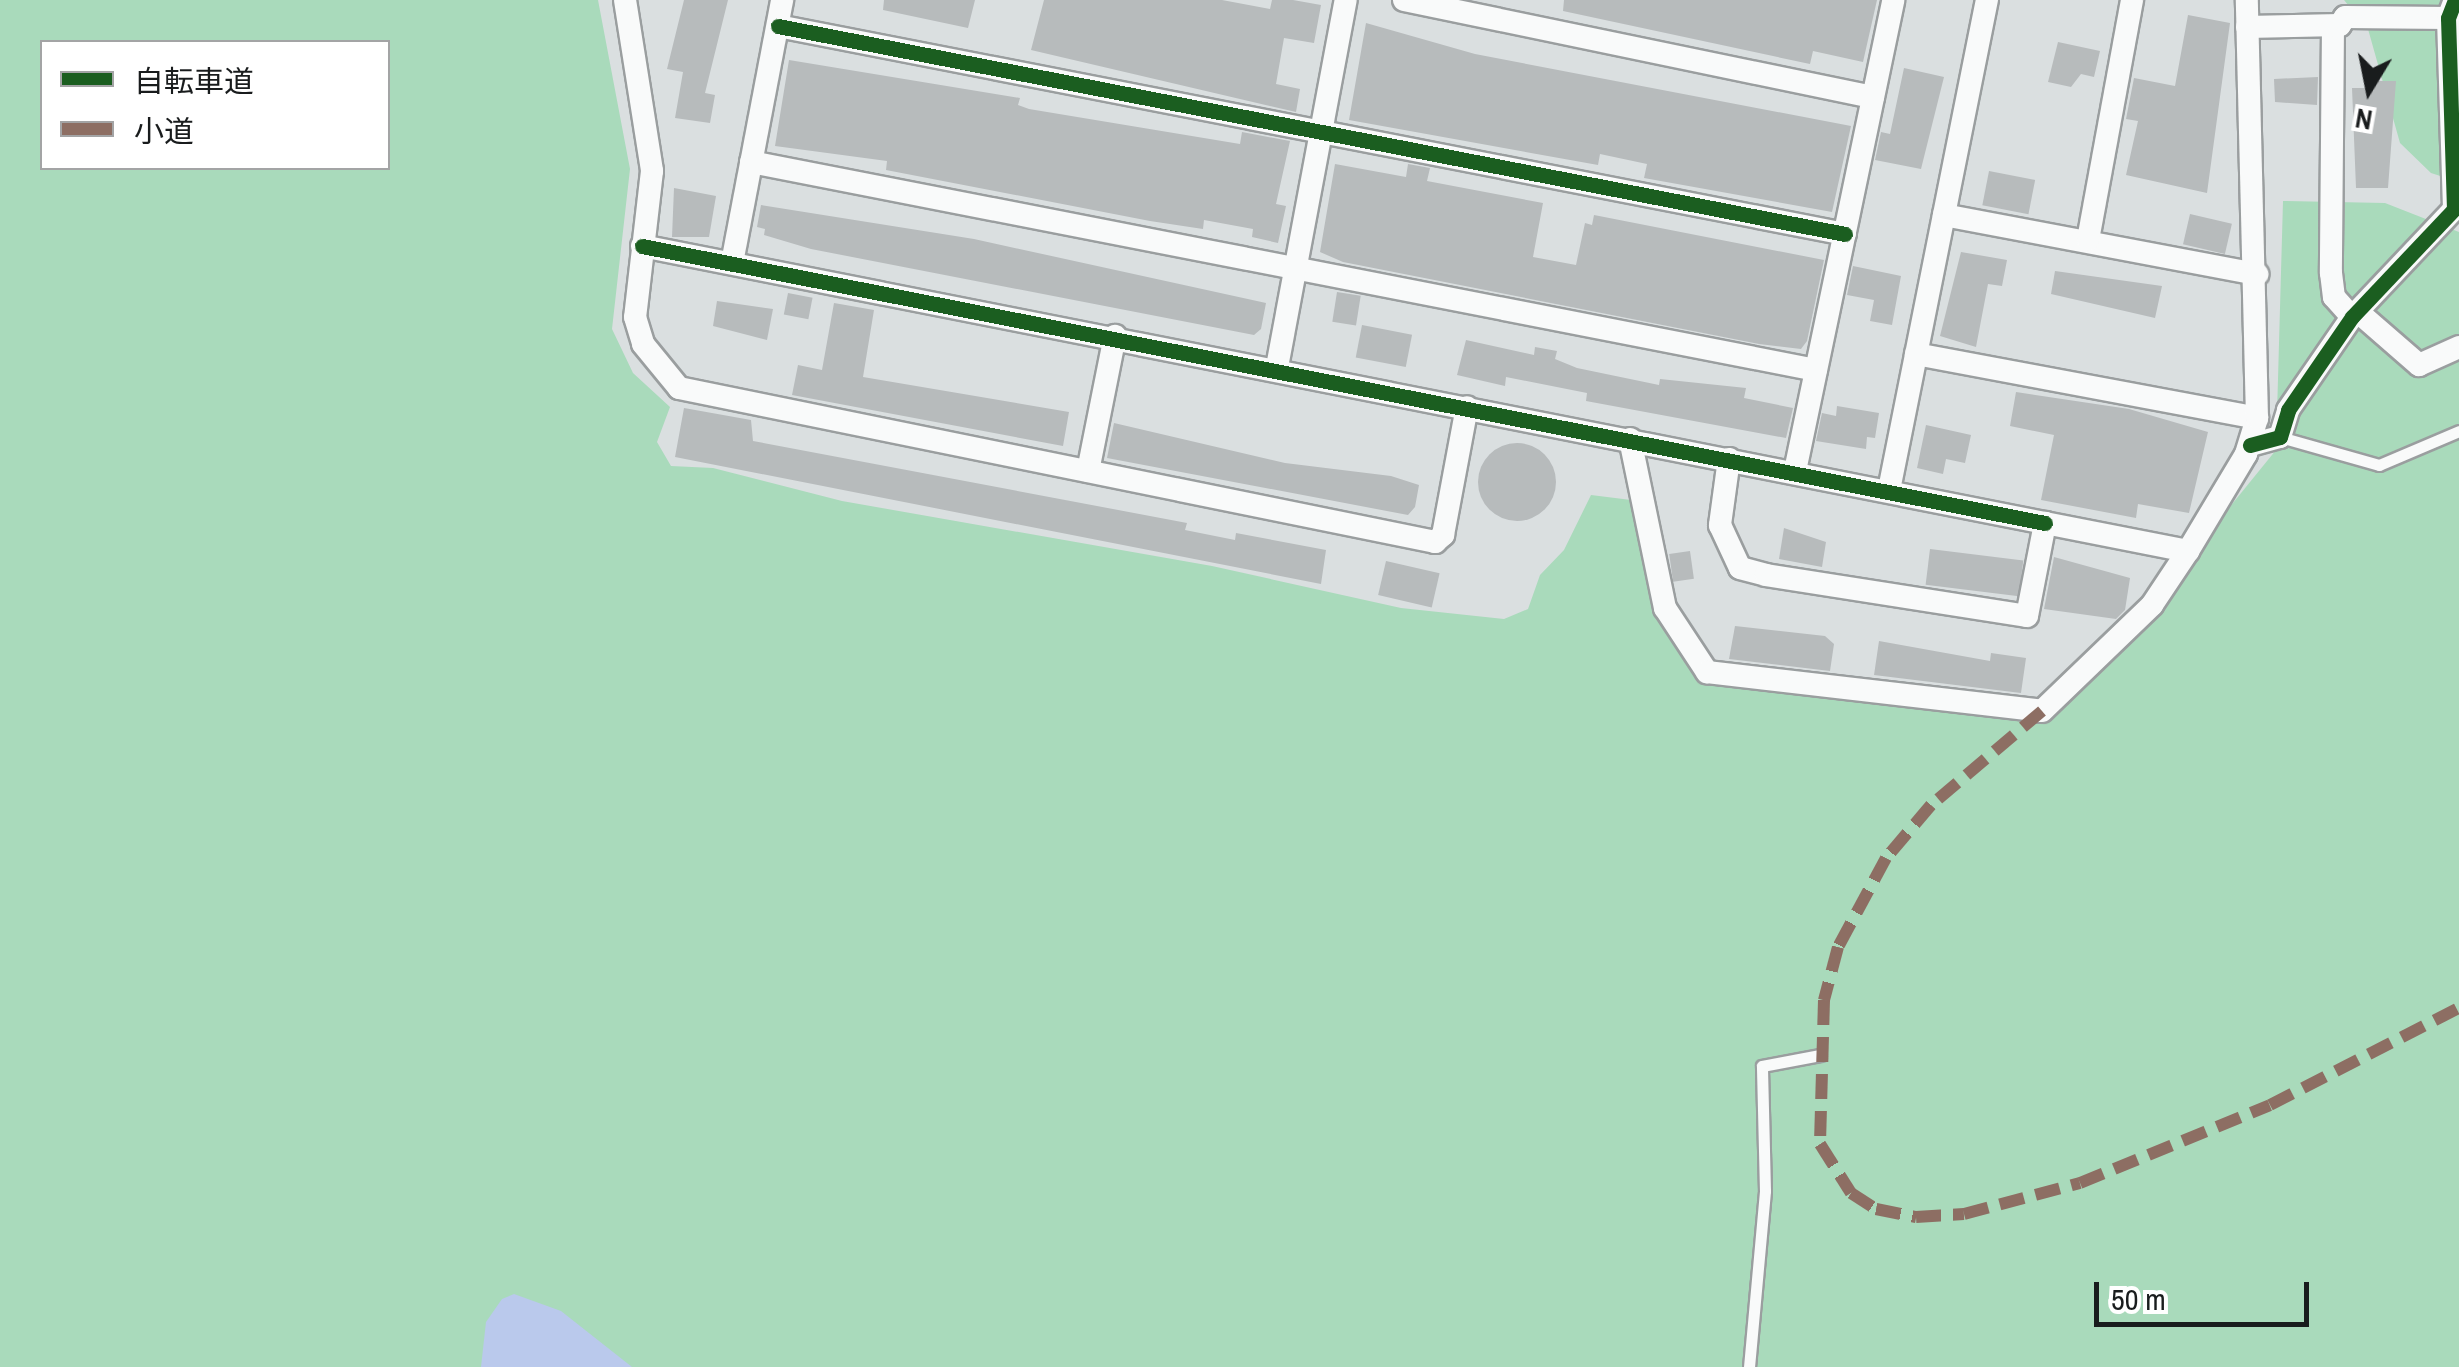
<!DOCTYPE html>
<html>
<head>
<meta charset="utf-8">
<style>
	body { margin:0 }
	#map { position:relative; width:2459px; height:1367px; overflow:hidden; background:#dadfe0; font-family:"Archivo Narrow","Noto Sans JP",sans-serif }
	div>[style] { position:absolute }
	.green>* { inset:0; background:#a9dabb }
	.water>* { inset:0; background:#bac9ec }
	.building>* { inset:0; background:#b7bbbc; transform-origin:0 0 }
	.round { border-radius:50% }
	.roads { filter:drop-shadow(2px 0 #9a9e9f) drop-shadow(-2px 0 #9a9e9f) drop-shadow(0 2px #9a9e9f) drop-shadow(0 -2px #9a9e9f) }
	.lane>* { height:11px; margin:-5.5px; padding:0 5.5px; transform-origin:5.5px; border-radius:5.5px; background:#f9fafa }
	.street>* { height:22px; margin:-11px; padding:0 11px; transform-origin:11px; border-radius:11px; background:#f9fafa }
	.quiet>* { height:12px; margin-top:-6px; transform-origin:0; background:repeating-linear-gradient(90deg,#8d6e63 0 25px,transparent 0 37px) }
	.cycleway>* { height:15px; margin:-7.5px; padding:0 7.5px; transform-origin:7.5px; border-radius:7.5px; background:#1b5e20 }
	span { translate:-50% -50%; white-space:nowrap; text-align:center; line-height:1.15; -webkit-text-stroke:9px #fff; paint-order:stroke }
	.legend { position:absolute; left:40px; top:40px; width:350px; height:130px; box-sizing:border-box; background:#fff; border:2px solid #a3a4a5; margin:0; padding:12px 18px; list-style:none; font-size:30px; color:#191c1d }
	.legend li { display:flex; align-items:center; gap:20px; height:50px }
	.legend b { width:50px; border:2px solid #a3a4a5 }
	.north { position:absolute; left:2319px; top:40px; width:100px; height:100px; -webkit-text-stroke:8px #fff; paint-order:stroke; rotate:190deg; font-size:28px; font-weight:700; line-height:40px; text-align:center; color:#191c1d }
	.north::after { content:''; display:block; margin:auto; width:35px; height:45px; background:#191c1d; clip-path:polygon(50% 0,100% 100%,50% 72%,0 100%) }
	.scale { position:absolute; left:2094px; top:1282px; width:215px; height:45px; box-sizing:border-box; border:5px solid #191c1d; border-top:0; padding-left:12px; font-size:30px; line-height:35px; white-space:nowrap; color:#191c1d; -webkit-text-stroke:8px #fff; paint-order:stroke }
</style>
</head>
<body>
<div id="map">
	<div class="green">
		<div style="clip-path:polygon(evenodd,0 0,598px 0,630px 169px,612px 329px,633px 373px,670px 407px,657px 442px,671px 466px,713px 468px,842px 501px,1212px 566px,1401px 608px,1504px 619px,1528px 609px,1540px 575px,1564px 550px,1591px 495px,1631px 500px,1653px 588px,1716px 673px,2044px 723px,2160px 612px,2211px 530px,2276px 450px,2283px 201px,2385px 203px,2459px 232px,2459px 1367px,0 1367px,0 0,42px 42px,388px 42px,388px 168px,42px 168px,42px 42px)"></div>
		<div style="clip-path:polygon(2344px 0,2459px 0,2459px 182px,2431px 173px,2400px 143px,2368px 29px)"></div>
	</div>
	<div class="water">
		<div style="clip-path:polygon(514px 1294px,561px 1311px,632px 1367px,481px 1367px,486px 1322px,502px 1299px)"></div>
	</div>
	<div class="building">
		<div style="clip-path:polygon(684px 0,728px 0,705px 93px,715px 95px,710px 123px,675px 118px,683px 72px,667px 69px)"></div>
		<div style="clip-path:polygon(884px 0,975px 0,968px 28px,883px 10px)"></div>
		<div style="clip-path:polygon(1044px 0,1222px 0,1270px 9px,1272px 0,1293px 0,1321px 5px,1314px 43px,1284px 38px,1276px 84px,1300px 89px,1296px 112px,1031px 50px)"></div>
		<div style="clip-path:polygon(1564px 0,1877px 0,1863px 62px,1813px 51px,1810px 64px,1563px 11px)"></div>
		<div style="clip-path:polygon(2188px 15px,2230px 23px,2207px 193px,2126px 175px,2138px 121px,2126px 119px,2134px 78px,2175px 86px)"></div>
		<div style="clip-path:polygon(1366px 23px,1475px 54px,1851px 126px,1832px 212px,1644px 178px,1647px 164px,1600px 154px,1598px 165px,1349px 120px)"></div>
		<div style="clip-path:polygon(2058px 42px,2100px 51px,2094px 77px,2081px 74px,2071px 87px,2048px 82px)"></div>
		<div style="clip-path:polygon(789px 60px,1020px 98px,1018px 105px,1029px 109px,1240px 144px,1242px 132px,1290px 141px,1276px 204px,1286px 206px,1278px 243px,1252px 237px,1253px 229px,1204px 220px,1203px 229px,1150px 221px,886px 170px,887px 161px,775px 146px)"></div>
		<div style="clip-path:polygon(1904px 68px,1944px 77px,1921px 169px,1875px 160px,1881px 132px,1890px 134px)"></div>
		<div style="clip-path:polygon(2318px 77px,2317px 105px,2275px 102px,2274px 79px)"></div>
		<div style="clip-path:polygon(2371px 81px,2396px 81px,2388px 188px,2356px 188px,2352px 88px,2371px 88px)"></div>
		<div style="clip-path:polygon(1335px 164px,1406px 177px,1408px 164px,1430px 168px,1427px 181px,1543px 203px,1533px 257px,1576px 265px,1585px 223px,1592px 225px,1594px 215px,1824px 260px,1807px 341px,1801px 349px,1759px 344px,1343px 262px,1320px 252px)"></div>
		<div style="left:1989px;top:171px;width:47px;height:35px;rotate:11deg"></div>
		<div style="clip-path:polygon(674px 188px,716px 196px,709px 237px,672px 237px)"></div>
		<div style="clip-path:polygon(761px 205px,974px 239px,1266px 303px,1261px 329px,1254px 335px,811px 249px,764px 235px,765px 229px,757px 227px)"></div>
		<div style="left:2190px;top:214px;width:43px;height:31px;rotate:13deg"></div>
		<div style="clip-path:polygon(1961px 252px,2007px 260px,2002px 286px,1988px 284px,1976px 347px,1940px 336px)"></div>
		<div style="clip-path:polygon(1853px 266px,1901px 276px,1892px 325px,1870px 321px,1874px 300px,1847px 295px)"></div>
		<div style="clip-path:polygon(2055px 271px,2162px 286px,2155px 318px,2051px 294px)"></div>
		<div style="left:1337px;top:292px;width:24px;height:30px;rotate:9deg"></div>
		<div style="left:788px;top:293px;width:25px;height:22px;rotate:11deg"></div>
		<div style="clip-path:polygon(717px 301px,773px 309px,767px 340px,713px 326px)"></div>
		<div style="clip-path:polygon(834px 303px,874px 310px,863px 377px,1069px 412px,1063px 446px,792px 395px,798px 365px,822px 370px)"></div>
		<div style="left:1362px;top:325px;width:51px;height:33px;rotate:11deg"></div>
		<div style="clip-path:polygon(1466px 340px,1534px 355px,1535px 347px,1557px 351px,1555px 359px,1577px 368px,1659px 385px,1660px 379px,1746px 388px,1744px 398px,1793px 408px,1786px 438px,1586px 401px,1587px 393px,1506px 377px,1505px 386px,1457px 375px)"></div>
		<div style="clip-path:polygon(2016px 392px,2129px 409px,2208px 432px,2189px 513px,2138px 504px,2136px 518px,2041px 500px,2054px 435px,2010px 426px)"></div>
		<div style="clip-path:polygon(1837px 406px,1879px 413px,1875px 438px,1867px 437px,1866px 449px,1816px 441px,1822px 413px,1836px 416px)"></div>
		<div style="clip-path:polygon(684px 408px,751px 420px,753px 441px,1187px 523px,1185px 530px,1235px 540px,1236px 533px,1326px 550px,1321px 584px,675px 457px)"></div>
		<div style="clip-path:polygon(1114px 423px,1285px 463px,1391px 476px,1419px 485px,1415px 507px,1408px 515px,1107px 458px)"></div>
		<div style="clip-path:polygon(1926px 425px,1971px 435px,1965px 463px,1946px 459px,1943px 474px,1917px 468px)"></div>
		<div class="round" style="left:1478px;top:443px;width:78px;height:78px"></div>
		<div style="clip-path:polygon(1784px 528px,1826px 542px,1822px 567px,1779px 559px)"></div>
		<div style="left:1930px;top:549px;width:94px;height:36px;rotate:7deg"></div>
		<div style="left:1690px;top:551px;width:28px;height:21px;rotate:82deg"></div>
		<div style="clip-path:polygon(2054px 557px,2130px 578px,2125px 610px,2116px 619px,2044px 609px)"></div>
		<div style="left:1386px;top:561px;width:55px;height:35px;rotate:13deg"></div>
		<div style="clip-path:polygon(1735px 626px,1825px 636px,1834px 644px,1830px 671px,1729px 659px)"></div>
		<div style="clip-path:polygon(1879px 641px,1990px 661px,1991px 653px,2026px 658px,2021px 693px,1874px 675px)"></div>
	</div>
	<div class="roads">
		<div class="lane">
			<div style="left:2280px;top:437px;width:103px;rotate:15.8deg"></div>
			<div style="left:2379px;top:465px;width:87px;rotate:-23deg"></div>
			<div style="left:1749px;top:1367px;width:177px;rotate:-84.8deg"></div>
			<div style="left:1765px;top:1191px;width:125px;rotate:-91.4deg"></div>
			<div style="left:1762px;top:1066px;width:59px;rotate:-10.7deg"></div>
		</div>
		<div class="street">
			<div style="left:625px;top:0;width:173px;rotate:81deg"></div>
			<div style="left:652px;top:171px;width:147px;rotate:96.6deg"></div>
			<div style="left:635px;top:317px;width:28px;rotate:73deg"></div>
			<div style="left:643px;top:344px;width:57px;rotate:50.7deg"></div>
			<div style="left:679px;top:388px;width:772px;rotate:11.51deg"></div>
			<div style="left:1435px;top:542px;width:11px;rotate:-41deg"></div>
			<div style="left:1443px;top:535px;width:130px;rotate:-79.4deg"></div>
			<div style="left:1404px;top:0;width:479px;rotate:11.7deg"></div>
			<div style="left:778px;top:26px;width:1087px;rotate:11.03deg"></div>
			<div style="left:2333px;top:26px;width:247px;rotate:90.5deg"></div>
			<div style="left:2331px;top:273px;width:24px;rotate:83deg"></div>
			<div style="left:2334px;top:297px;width:27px;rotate:48deg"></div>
			<div style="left:2247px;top:27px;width:93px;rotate:-1.2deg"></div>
			<div style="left:2340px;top:25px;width:9px;rotate:-58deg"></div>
			<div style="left:2345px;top:17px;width:103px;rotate:0.6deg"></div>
			<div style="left:751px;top:162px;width:1085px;rotate:11.05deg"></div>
			<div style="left:1944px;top:215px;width:319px;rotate:10.7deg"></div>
			<div style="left:2088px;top:240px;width:244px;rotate:-79.6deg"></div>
			<div style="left:642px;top:246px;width:1430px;rotate:11.17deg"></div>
			<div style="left:732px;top:263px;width:268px;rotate:-79.2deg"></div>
			<div style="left:2358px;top:312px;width:81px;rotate:41deg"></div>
			<div style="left:2419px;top:365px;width:44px;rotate:-24.2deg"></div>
			<div style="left:1916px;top:354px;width:347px;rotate:10.6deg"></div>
			<div style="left:1277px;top:367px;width:373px;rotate:-79.4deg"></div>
			<div style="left:1630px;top:439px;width:173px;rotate:78.3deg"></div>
			<div style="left:1665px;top:608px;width:77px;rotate:56.7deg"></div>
			<div style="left:1707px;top:672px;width:337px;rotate:6.6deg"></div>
			<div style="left:2042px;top:711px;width:153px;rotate:-43.9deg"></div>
			<div style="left:2152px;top:605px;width:65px;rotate:-56.3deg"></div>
			<div style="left:2250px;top:445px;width:31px;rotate:-15deg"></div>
			<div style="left:2280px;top:437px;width:28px;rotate:-73deg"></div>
			<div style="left:2288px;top:410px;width:113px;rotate:-55.5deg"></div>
			<div style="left:2352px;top:317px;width:149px;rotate:-46.6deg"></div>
			<div style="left:2454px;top:209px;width:191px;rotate:-91.8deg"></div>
			<div style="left:2448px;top:18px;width:19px;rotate:-69deg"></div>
			<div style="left:1729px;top:459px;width:67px;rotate:97.8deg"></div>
			<div style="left:1720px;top:525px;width:47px;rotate:65.1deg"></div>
			<div style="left:1740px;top:568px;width:27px;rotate:15deg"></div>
			<div style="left:1766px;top:575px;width:264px;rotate:8.9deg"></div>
			<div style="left:2027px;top:616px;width:95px;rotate:-79deg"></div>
			<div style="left:2045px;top:523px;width:146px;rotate:11.1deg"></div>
			<div style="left:2188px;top:551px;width:113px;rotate:-59.1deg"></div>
			<div style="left:2246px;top:454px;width:38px;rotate:-73deg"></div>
			<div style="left:2257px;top:418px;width:418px;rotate:-91.4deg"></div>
			<div style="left:1088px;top:471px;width:138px;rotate:-78.7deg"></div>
			<div style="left:1795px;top:471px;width:481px;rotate:-78.2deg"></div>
			<div style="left:1889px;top:490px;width:500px;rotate:-78.7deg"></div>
		</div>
	</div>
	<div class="quiet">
		<div style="left:2042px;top:711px;width:145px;rotate:139.7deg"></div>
		<div style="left:1931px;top:805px;width:70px;rotate:130.3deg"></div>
		<div style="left:1886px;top:858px;width:101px;rotate:118.3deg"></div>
		<div style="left:1838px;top:947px;width:55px;rotate:104.8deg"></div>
		<div style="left:1824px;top:1000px;width:144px;rotate:91.6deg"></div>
		<div style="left:1820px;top:1144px;width:58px;rotate:57.7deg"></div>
		<div style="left:1851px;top:1193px;width:30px;rotate:33deg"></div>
		<div style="left:1876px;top:1209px;width:41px;rotate:11.3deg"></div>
		<div style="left:1916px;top:1217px;width:48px;rotate:-3.6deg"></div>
		<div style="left:1964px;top:1214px;width:120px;rotate:-15deg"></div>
		<div style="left:2080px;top:1183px;width:205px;rotate:-22.3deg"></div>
		<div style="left:2270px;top:1105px;width:212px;rotate:-27.2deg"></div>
	</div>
	<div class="cycleway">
		<div style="left:778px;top:26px;width:1087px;rotate:11.03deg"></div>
		<div style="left:642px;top:246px;width:1430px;rotate:11.17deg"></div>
		<div style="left:2250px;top:445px;width:31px;rotate:-15deg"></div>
		<div style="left:2280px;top:437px;width:28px;rotate:-73deg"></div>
		<div style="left:2288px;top:410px;width:113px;rotate:-55.5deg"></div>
		<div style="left:2352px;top:317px;width:149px;rotate:-46.6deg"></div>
		<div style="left:2454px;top:209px;width:191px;rotate:-91.8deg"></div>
		<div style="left:2448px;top:18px;width:19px;rotate:-69deg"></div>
	</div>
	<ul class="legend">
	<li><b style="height:12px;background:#1b5e20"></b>自転車道</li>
	<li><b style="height:12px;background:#8d6e63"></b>小道</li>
	</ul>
	<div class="north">N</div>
	<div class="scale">50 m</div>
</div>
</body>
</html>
